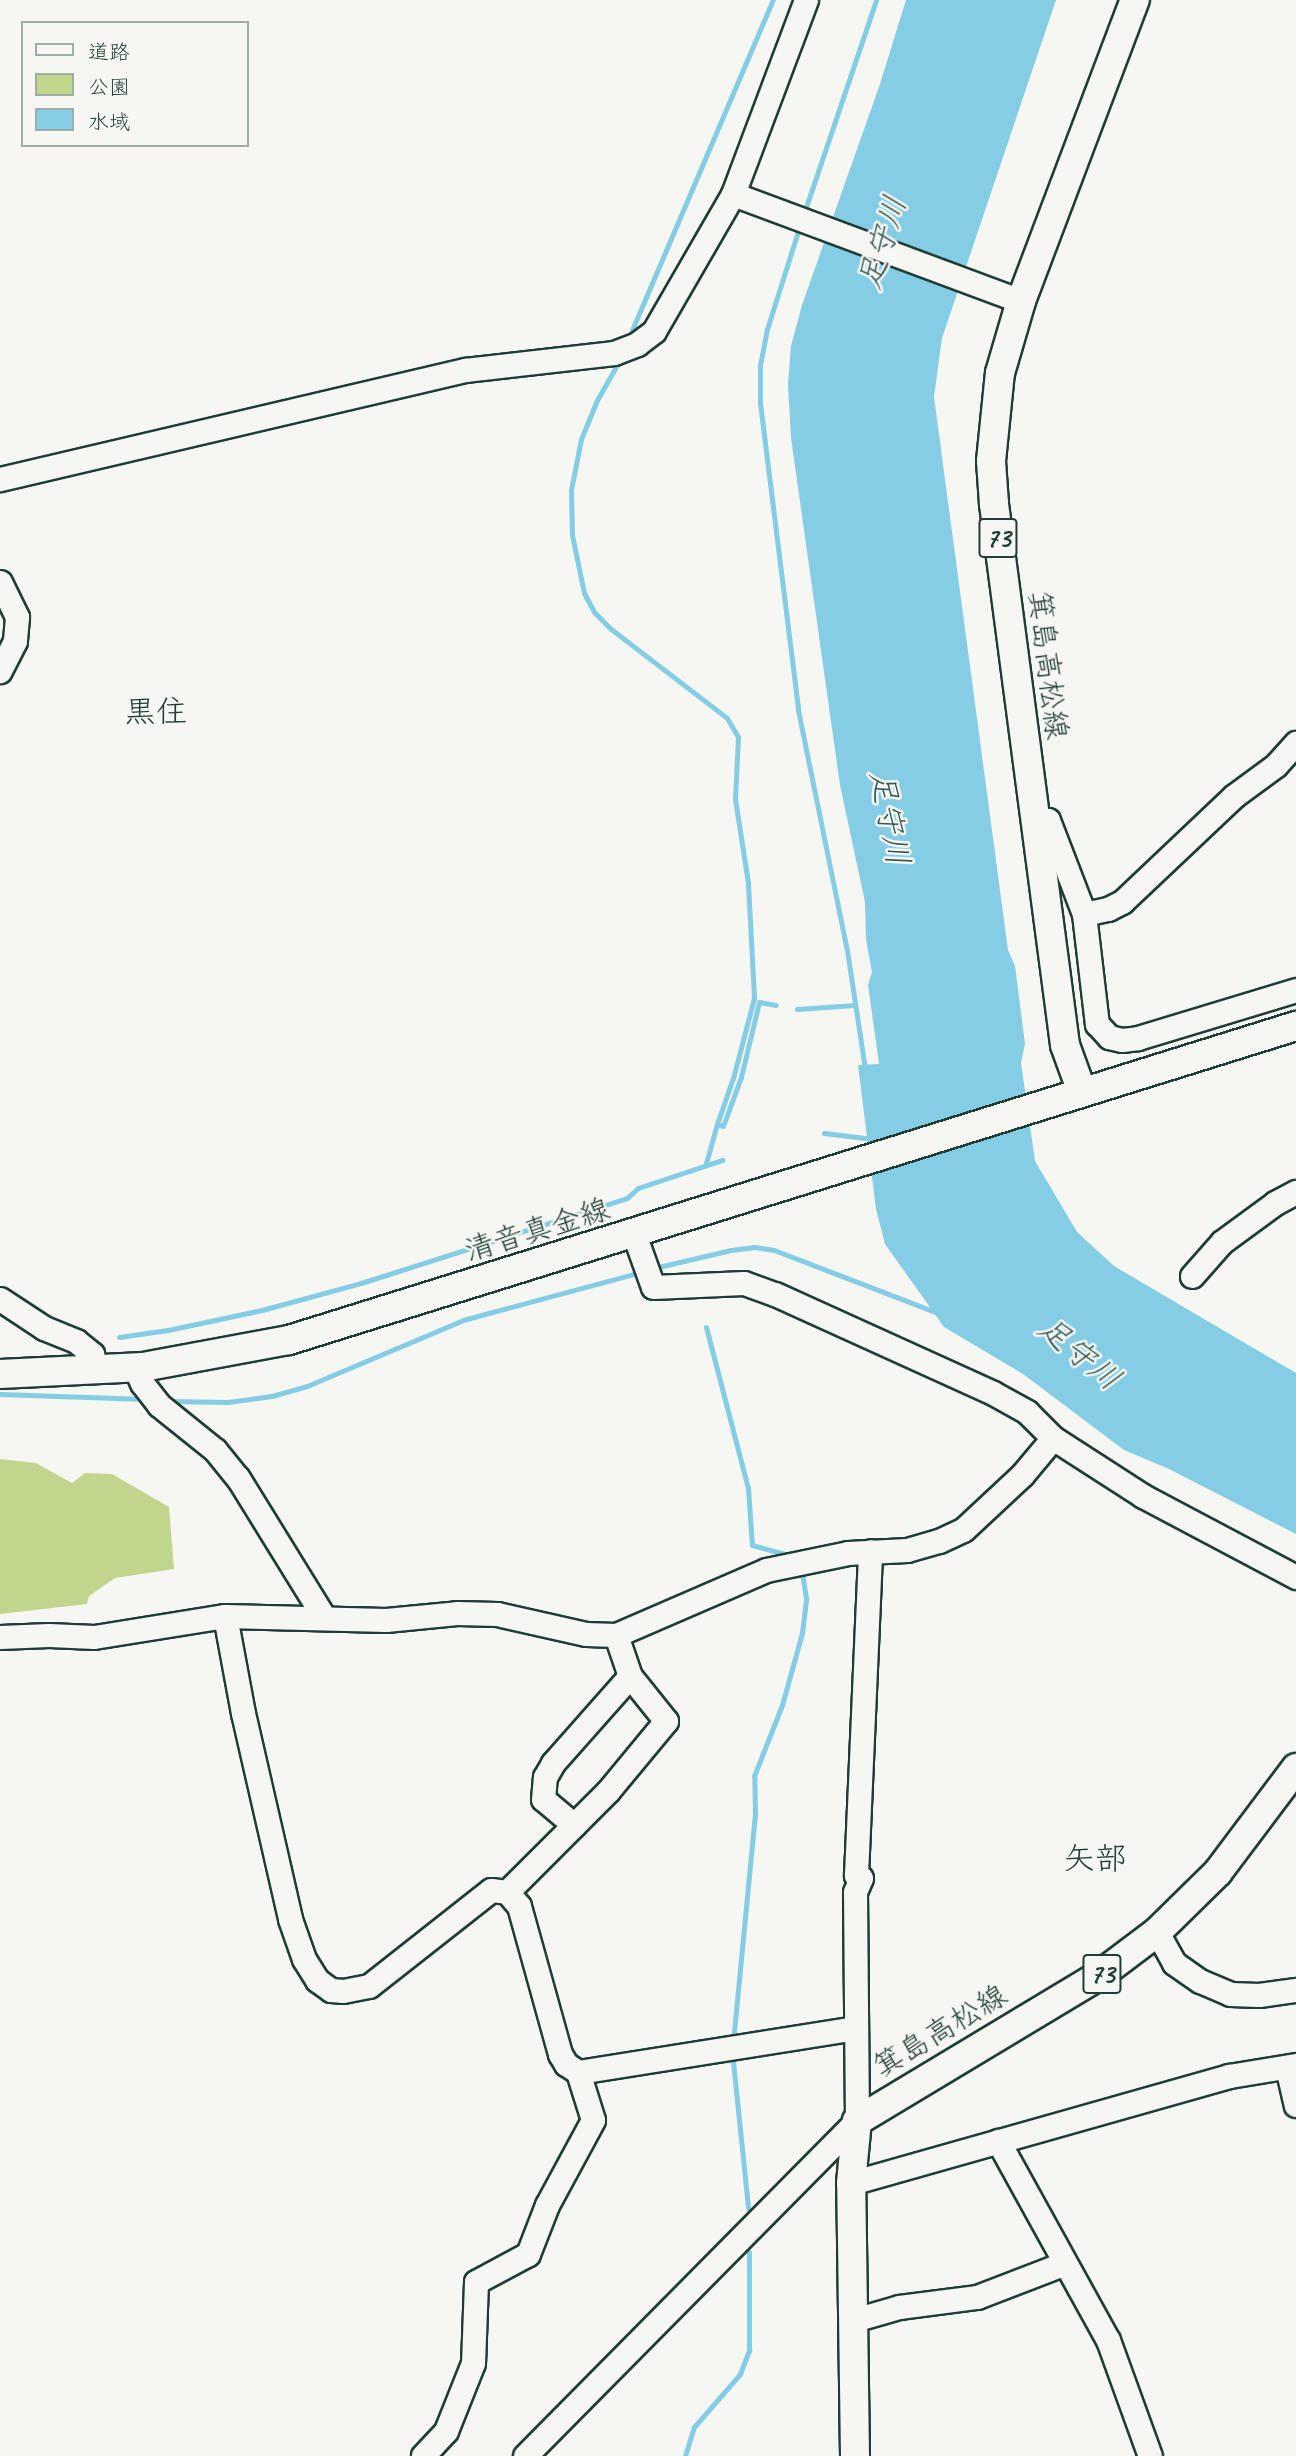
<!DOCTYPE html>
<html>
<head>
<meta charset="utf-8">
<style>
	body { margin:0 }
	#map { position:relative; width:1296px; height:2456px; overflow:hidden; background:#f6f6f2; font-family:Caveat,"Klee One",sans-serif }
	div>[style] { position:absolute }
	.green>* { inset:0; background:#c1d68c }
	.water>* { inset:0; background:#84cde5 }
	.stream>* { height:5px; margin:-2.5px; padding:0 2.5px; transform-origin:2.5px; border-radius:2.5px; background:#84cde5 }
	.roads { filter:drop-shadow(2px 0 #1f3d34) drop-shadow(-2px 0 #1f3d34) drop-shadow(0 2px #1f3d34) drop-shadow(0 -2px #1f3d34) }
	.minor>* { height:23px; margin:-11.5px; padding:0 11.5px; transform-origin:11.5px; border-radius:11.5px; background:#f6f6f2 }
	.major>* { height:28px; margin:-14px; padding:0 14px; transform-origin:14px; border-radius:14px; background:#f6f6f2 }
	span { translate:-50% -50%; white-space:nowrap; text-align:center; line-height:1.15; -webkit-text-stroke:5px #f6f6f2; paint-order:stroke }
	.shield-label span { padding:2px 5px; background:#f6f6f2; border:2px solid; border-radius:5px; -webkit-text-stroke-width:0 }
	.shield-label { font-size:28px; color:#1f3d34; font-weight:700 }
	.street-label { font-size:30px; color:#1f3d34 }
	.water-label { font-size:32px; color:#335a57; font-style:italic }
	.neighbourhood-label { font-size:32px; color:#1f3d34 }
	.legend { position:absolute; left:21px; top:21px; width:228px; height:126px; box-sizing:border-box; background:#f6f6f2; border:2px solid #a0aca6; margin:0; padding:9px 12px; list-style:none; font-size:21px; color:#1f3d34 }
	.legend li { display:flex; align-items:center; gap:14px; height:35px }
	.legend b { width:35px; border:2px solid #a0aca6 }
</style>
</head>
<body>
<div id="map">
	<div class="green">
		<div style="clip-path:polygon(0 1459px,36px 1463px,72px 1483px,85px 1473px,112px 1474px,169px 1507px,174px 1569px,115px 1578px,89px 1596px,87px 1604px,0 1614px)"></div>
	</div>
	<div class="water">
		<div style="clip-path:polygon(906px 0,1056px 0,942px 338px,934px 397px,1008px 950px,1015px 966px,1025px 1044px,1021px 1063px,1035px 1161px,1077px 1232px,1114px 1266px,1296px 1373px,1296px 1534px,1169px 1469px,1124px 1450px,1023px 1374px,944px 1327px,885px 1244px,876px 1209px,858px 1065px,879px 1064px,868px 985px,872px 972px,866px 939px,865px 902px,840px 785px,791px 438px,788px 384px,791px 346px,802px 305px,880px 84px)"></div>
	</div>
	<div class="stream">
		<div style="left:804px;top:213px;width:225px;rotate:-71.3deg"></div>
		<div style="left:800px;top:225px;width:109px;rotate:107.6deg"></div>
		<div style="left:767px;top:329px;width:37px;rotate:101deg"></div>
		<div style="left:760px;top:365px;width:38px;rotate:90deg"></div>
		<div style="left:760px;top:403px;width:309px;rotate:82.9deg"></div>
		<div style="left:798px;top:710px;width:245px;rotate:78.5deg"></div>
		<div style="left:847px;top:950px;width:120px;rotate:81.4deg"></div>
		<div style="left:632px;top:330px;width:359px;rotate:-66.9deg"></div>
		<div style="left:617px;top:365px;width:40px;rotate:119.7deg"></div>
		<div style="left:597px;top:400px;width:42px;rotate:112.3deg"></div>
		<div style="left:581px;top:439px;width:52px;rotate:101.1deg"></div>
		<div style="left:571px;top:490px;width:45px;rotate:88.7deg"></div>
		<div style="left:572px;top:535px;width:59px;rotate:78.3deg"></div>
		<div style="left:584px;top:593px;width:21px;rotate:62deg"></div>
		<div style="left:594px;top:612px;width:24px;rotate:45deg"></div>
		<div style="left:611px;top:629px;width:146px;rotate:37.5deg"></div>
		<div style="left:727px;top:718px;width:22px;rotate:60deg"></div>
		<div style="left:738px;top:737px;width:62px;rotate:92.8deg"></div>
		<div style="left:735px;top:799px;width:85px;rotate:81.2deg"></div>
		<div style="left:748px;top:883px;width:115px;rotate:87deg"></div>
		<div style="left:754px;top:998px;width:80px;rotate:104.6deg"></div>
		<div style="left:734px;top:1075px;width:52px;rotate:109.1deg"></div>
		<div style="left:797px;top:1009px;width:58px;rotate:-3.9deg"></div>
		<div style="left:824px;top:1133px;width:49px;rotate:7deg"></div>
		<div style="left:706px;top:1163px;width:41px;rotate:-74.2deg"></div>
		<div style="left:717px;top:1124px;width:6px;rotate:18deg"></div>
		<div style="left:723px;top:1126px;width:52px;rotate:-69.8deg"></div>
		<div style="left:741px;top:1077px;width:77px;rotate:-76.5deg"></div>
		<div style="left:759px;top:1002px;width:17px;rotate:10deg"></div>
		<div style="left:654px;top:1268px;width:79px;rotate:-13.2deg"></div>
		<div style="left:731px;top:1250px;width:24px;rotate:-7deg"></div>
		<div style="left:755px;top:1247px;width:19px;rotate:9deg"></div>
		<div style="left:774px;top:1250px;width:176px;rotate:21deg"></div>
		<div style="left:706px;top:1327px;width:166px;rotate:75.4deg"></div>
		<div style="left:748px;top:1488px;width:57px;rotate:86deg"></div>
		<div style="left:752px;top:1545px;width:46px;rotate:15.3deg"></div>
		<div style="left:119px;top:1337px;width:49px;rotate:-8.1deg"></div>
		<div style="left:168px;top:1330px;width:96px;rotate:-12deg"></div>
		<div style="left:262px;top:1310px;width:103px;rotate:-15.3deg"></div>
		<div style="left:361px;top:1283px;width:279px;rotate:-17.7deg"></div>
		<div style="left:627px;top:1198px;width:15px;rotate:-42deg"></div>
		<div style="left:638px;top:1188px;width:89px;rotate:-18.4deg"></div>
		<div style="left:0;top:1394px;width:145px;rotate:2deg"></div>
		<div style="left:168px;top:1401px;width:60px;rotate:1deg"></div>
		<div style="left:228px;top:1402px;width:44px;rotate:-7.8deg"></div>
		<div style="left:272px;top:1396px;width:36px;rotate:-16deg"></div>
		<div style="left:307px;top:1386px;width:169px;rotate:-22.9deg"></div>
		<div style="left:463px;top:1320px;width:184px;rotate:-15.1deg"></div>
		<div style="left:733px;top:2042px;width:228px;rotate:-84.5deg"></div>
		<div style="left:755px;top:1815px;width:39px;rotate:-91deg"></div>
		<div style="left:754px;top:1776px;width:76px;rotate:-68.5deg"></div>
		<div style="left:782px;top:1705px;width:75px;rotate:-74.5deg"></div>
		<div style="left:802px;top:1633px;width:35px;rotate:-83deg"></div>
		<div style="left:806px;top:1598px;width:30px;rotate:-99deg"></div>
		<div style="left:732px;top:2052px;width:157px;rotate:84.1deg"></div>
		<div style="left:685px;top:2456px;width:30px;rotate:-73deg"></div>
		<div style="left:694px;top:2427px;width:70px;rotate:-49deg"></div>
		<div style="left:740px;top:2374px;width:26px;rotate:-69deg"></div>
		<div style="left:749px;top:2350px;width:98px;rotate:-90deg"></div>
	</div>
	<div class="roads">
		<div class="minor">
			<div style="left:733px;top:194px;width:207px;rotate:-69.4deg"></div>
			<div style="left:0;top:479px;width:478px;rotate:-13.2deg"></div>
			<div style="left:465px;top:370px;width:150px;rotate:-6.5deg"></div>
			<div style="left:614px;top:353px;width:25px;rotate:-21deg"></div>
			<div style="left:637px;top:344px;width:21px;rotate:-37deg"></div>
			<div style="left:654px;top:331px;width:158px;rotate:-60deg"></div>
			<div style="left:733px;top:194px;width:307px;rotate:20.4deg"></div>
			<div style="left:0;top:582px;width:39px;rotate:64deg"></div>
			<div style="left:17px;top:617px;width:24px;rotate:95deg"></div>
			<div style="left:15px;top:641px;width:34px;rotate:117deg"></div>
			<div style="left:1035px;top:823px;width:13px;rotate:-13deg"></div>
			<div style="left:1048px;top:820px;width:101px;rotate:69deg"></div>
			<div style="left:1084px;top:914px;width:111px;rotate:83.3deg"></div>
			<div style="left:1097px;top:1024px;width:18px;rotate:47deg"></div>
			<div style="left:1109px;top:1037px;width:13px;rotate:13deg"></div>
			<div style="left:1122px;top:1040px;width:16px;rotate:-7deg"></div>
			<div style="left:1138px;top:1038px;width:165px;rotate:-16.9deg"></div>
			<div style="left:1084px;top:914px;width:25px;rotate:-12deg"></div>
			<div style="left:1108px;top:909px;width:16px;rotate:-27deg"></div>
			<div style="left:1122px;top:902px;width:154px;rotate:-43.4deg"></div>
			<div style="left:1234px;top:796px;width:52px;rotate:-36.4deg"></div>
			<div style="left:1276px;top:765px;width:30px;rotate:-48deg"></div>
			<div style="left:634px;top:1234px;width:56px;rotate:70.3deg"></div>
			<div style="left:653px;top:1287px;width:91px;rotate:-2.5deg"></div>
			<div style="left:744px;top:1283px;width:33px;rotate:20deg"></div>
			<div style="left:775px;top:1294px;width:239px;rotate:24.4deg"></div>
			<div style="left:993px;top:1393px;width:39px;rotate:29deg"></div>
			<div style="left:1027px;top:1412px;width:37px;rotate:45deg"></div>
			<div style="left:1053px;top:1438px;width:107px;rotate:32.8deg"></div>
			<div style="left:1143px;top:1496px;width:173px;rotate:27.9deg"></div>
			<div style="left:1192px;top:1276px;width:45px;rotate:-48.6deg"></div>
			<div style="left:1222px;top:1242px;width:66px;rotate:-36.3deg"></div>
			<div style="left:1275px;top:1203px;width:24px;rotate:-28deg"></div>
			<div style="left:0;top:1299px;width:53px;rotate:33.4deg"></div>
			<div style="left:44px;top:1328px;width:35px;rotate:22deg"></div>
			<div style="left:76px;top:1341px;width:21px;rotate:39deg"></div>
			<div style="left:92px;top:1354px;width:17px;rotate:80deg"></div>
			<div style="left:135px;top:1368px;width:17px;rotate:65deg"></div>
			<div style="left:142px;top:1383px;width:28px;rotate:52deg"></div>
			<div style="left:159px;top:1405px;width:72px;rotate:38.8deg"></div>
			<div style="left:215px;top:1450px;width:36px;rotate:51deg"></div>
			<div style="left:238px;top:1478px;width:163px;rotate:58.3deg"></div>
			<div style="left:225px;top:1616px;width:99px;rotate:79.5deg"></div>
			<div style="left:243px;top:1713px;width:211px;rotate:77.1deg"></div>
			<div style="left:290px;top:1919px;width:42px;rotate:70.7deg"></div>
			<div style="left:304px;top:1959px;width:25px;rotate:58deg"></div>
			<div style="left:317px;top:1980px;width:17px;rotate:36deg"></div>
			<div style="left:331px;top:1990px;width:12px;rotate:5deg"></div>
			<div style="left:343px;top:1991px;width:26px;rotate:-11deg"></div>
			<div style="left:369px;top:1986px;width:155px;rotate:-38.2deg"></div>
			<div style="left:491px;top:1890px;width:16px;rotate:7deg"></div>
			<div style="left:507px;top:1892px;width:18px;rotate:49deg"></div>
			<div style="left:519px;top:1906px;width:154px;rotate:74.5deg"></div>
			<div style="left:560px;top:2054px;width:12px;rotate:59deg"></div>
			<div style="left:566px;top:2064px;width:14px;rotate:34deg"></div>
			<div style="left:578px;top:2072px;width:50px;rotate:72.6deg"></div>
			<div style="left:593px;top:2120px;width:97px;rotate:118.4deg"></div>
			<div style="left:547px;top:2205px;width:53px;rotate:111.2deg"></div>
			<div style="left:528px;top:2254px;width:59px;rotate:151.7deg"></div>
			<div style="left:476px;top:2282px;width:81px;rotate:92.1deg"></div>
			<div style="left:473px;top:2363px;width:73px;rotate:111.7deg"></div>
			<div style="left:446px;top:2431px;width:34px;rotate:133deg"></div>
			<div style="left:0;top:1637px;width:49px;rotate:-2.3deg"></div>
			<div style="left:49px;top:1635px;width:45px;rotate:2.5deg"></div>
			<div style="left:94px;top:1637px;width:133px;rotate:-9.1deg"></div>
			<div style="left:225px;top:1616px;width:161px;rotate:1.4deg"></div>
			<div style="left:386px;top:1620px;width:71px;rotate:-5.6deg"></div>
			<div style="left:457px;top:1613px;width:40px;rotate:1.4deg"></div>
			<div style="left:497px;top:1614px;width:91px;rotate:12.7deg"></div>
			<div style="left:586px;top:1634px;width:30px;rotate:2deg"></div>
			<div style="left:616px;top:1635px;width:163px;rotate:-23.4deg"></div>
			<div style="left:766px;top:1570px;width:84px;rotate:-11.7deg"></div>
			<div style="left:848px;top:1553px;width:59px;rotate:-2.9deg"></div>
			<div style="left:907px;top:1550px;width:33px;rotate:-16deg"></div>
			<div style="left:939px;top:1541px;width:26px;rotate:-25deg"></div>
			<div style="left:963px;top:1530px;width:81px;rotate:-43deg"></div>
			<div style="left:1022px;top:1475px;width:48px;rotate:-50deg"></div>
			<div style="left:574px;top:1825px;width:40px;rotate:-140deg"></div>
			<div style="left:543px;top:1799px;width:22px;rotate:-85deg"></div>
			<div style="left:545px;top:1777px;width:16px;rotate:-60deg"></div>
			<div style="left:553px;top:1763px;width:116px;rotate:-48.5deg"></div>
			<div style="left:507px;top:1892px;width:143px;rotate:-45deg"></div>
			<div style="left:608px;top:1791px;width:91px;rotate:-50.4deg"></div>
			<div style="left:666px;top:1721px;width:58px;rotate:-128.7deg"></div>
			<div style="left:630px;top:1676px;width:43px;rotate:-108.9deg"></div>
			<div style="left:1157px;top:1932px;width:35px;rotate:61deg"></div>
			<div style="left:1174px;top:1963px;width:32px;rotate:35deg"></div>
			<div style="left:1200px;top:1981px;width:33px;rotate:23deg"></div>
			<div style="left:1230px;top:1994px;width:29px;rotate:2deg"></div>
			<div style="left:1259px;top:1995px;width:37px;rotate:-8deg"></div>
			<div style="left:1287px;top:2067px;width:39px;rotate:77deg"></div>
			<div style="left:578px;top:2072px;width:280px;rotate:-9deg"></div>
			<div style="left:998px;top:2141px;width:227px;rotate:61.1deg"></div>
			<div style="left:1108px;top:2340px;width:123px;rotate:70.1deg"></div>
			<div style="left:851px;top:2183px;width:393px;rotate:-15.8deg"></div>
			<div style="left:1229px;top:2076px;width:68px;rotate:-9.3deg"></div>
			<div style="left:854px;top:2320px;width:47px;rotate:-16.1deg"></div>
			<div style="left:899px;top:2307px;width:79px;rotate:-7.3deg"></div>
			<div style="left:977px;top:2297px;width:94px;rotate:-21.1deg"></div>
			<div style="left:525px;top:2456px;width:472px;rotate:-45.3deg"></div>
			<div style="left:857px;top:2121px;width:229px;rotate:-90.5deg"></div>
			<div style="left:855px;top:1892px;width:15px;rotate:-67deg"></div>
			<div style="left:861px;top:1878px;width:6px;rotate:-149deg"></div>
			<div style="left:856px;top:1875px;width:324px;rotate:-87.5deg"></div>
		</div>
		<div class="major">
			<div style="left:1082px;top:1092px;width:50px;rotate:-109.9deg"></div>
			<div style="left:1065px;top:1045px;width:546px;rotate:-97.48deg"></div>
			<div style="left:994px;top:504px;width:43px;rotate:-94deg"></div>
			<div style="left:991px;top:461px;width:88px;rotate:-84.2deg"></div>
			<div style="left:1000px;top:373px;width:75px;rotate:-73.7deg"></div>
			<div style="left:1021px;top:301px;width:322px;rotate:-69.3deg"></div>
			<div style="left:0;top:1374px;width:143px;rotate:-2.8deg"></div>
			<div style="left:143px;top:1367px;width:148px;rotate:-10.5deg"></div>
			<div style="left:289px;top:1340px;width:1055px;rotate:-17.32deg"></div>
			<div style="left:855px;top:2456px;width:273px;rotate:-90.8deg"></div>
			<div style="left:851px;top:2183px;width:62px;rotate:-84.5deg"></div>
			<div style="left:857px;top:2121px;width:283px;rotate:-31deg"></div>
			<div style="left:1100px;top:1975px;width:71px;rotate:-37deg"></div>
			<div style="left:1157px;top:1932px;width:86px;rotate:-44.5deg"></div>
			<div style="left:1218px;top:1872px;width:130px;rotate:-53.1deg"></div>
		</div>
	</div>
	<div class="shield-label">
		<span style="left:998px;top:538px">73</span>
		<span style="left:1102px;top:1974px">73</span>
	</div>
	<div class="street-label">
		<span style="left:1048px;top:665px;rotate:83deg">箕島高松線</span>
		<span style="left:537px;top:1230px;rotate:-17deg">清音真金線</span>
		<span style="left:940px;top:2031px;rotate:-31deg">箕島高松線</span>
	</div>
	<div class="water-label">
		<span style="left:883px;top:243px;rotate:-73deg">足守川</span>
		<span style="left:889px;top:818px;rotate:79deg">足守川</span>
		<span style="left:1079px;top:1354px;rotate:39deg">足守川</span>
	</div>
	<div class="neighbourhood-label">
		<span style="left:156px;top:712px">黒住</span>
		<span style="left:1095px;top:1859px">矢部</span>
	</div>
	<ul class="legend">
	<li><b style="height:9px;background:#f6f6f2"></b>道路</li>
	<li><b style="height:19px;background:#c1d68c"></b>公園</li>
	<li><b style="height:19px;background:#84cde5"></b>水域</li>
	</ul>
</div>
</body>
</html>
